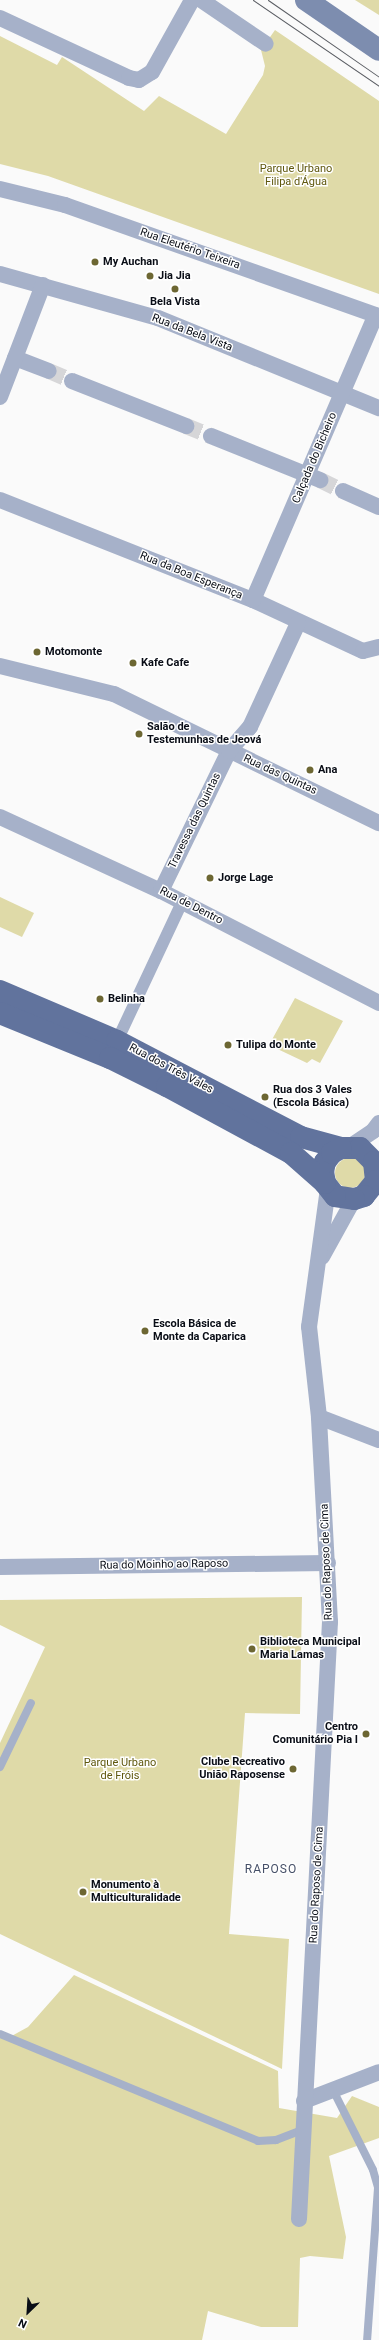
<!DOCTYPE html>
<html>
<head>
<meta charset="utf-8">
<style>
	body { margin:0 }
	#map { position:relative; width:379px; height:2340px; overflow:hidden; background:#fafafa; font-family:Roboto,sans-serif }
	div>[style] { position:absolute }
	.green>* { inset:0; background:#dfdaa8 }
	.round { border-radius:50% }
	.minor-tunnel>* { height:16px; margin-top:-8px; transform-origin:0; background:repeating-linear-gradient(90deg,#d6d6d8 0 16px,transparent 0 24px) }
	.service>* { height:8px; margin:-4px; padding:0 4px; transform-origin:4px; border-radius:4px; background:#a6b1c9 }
	.pedestrian>* { height:12px; margin:-6px; padding:0 6px; transform-origin:6px; border-radius:6px; background:#a6b1c9 }
	.minor>* { height:16px; margin:-8px; padding:0 8px; transform-origin:8px; border-radius:8px; background:#a6b1c9 }
	.secondary>* { height:22px; margin:-11px; padding:0 11px; transform-origin:11px; border-radius:11px; background:#7d8daf }
	.primary>* { height:22px; margin:-11px; padding:0 11px; transform-origin:11px; border-radius:11px; background:#61739d }
	.tram>* { height:1px; margin:-0.5px; padding:0 0.5px; transform-origin:0.5px; border-radius:0.5px; background:#5a5d63 }
	.dots>* { width:11px; height:11px; translate:-50% -50%; box-sizing:border-box; border:2px solid #fff; border-radius:50% }
	span { translate:-50% -50%; white-space:nowrap; text-align:center; line-height:1.15; -webkit-text-stroke:3px #fff; paint-order:stroke }
	.park-label { font-size:11px; color:#5f570d }
	.street-label { font-size:11px; color:#090d16 }
	.poi-label { font-size:11px; color:#090d16; font-weight:700 }
	.left { translate:0 -50%; text-align:left }
	.right { translate:-100% -50%; text-align:right }
	.neighbourhood-label { font-size:12px; color:#465068; letter-spacing:1px }
	.north { position:absolute; left:8px; top:2292px; width:40px; height:40px; -webkit-text-stroke:3px #fff; paint-order:stroke; rotate:205deg; font-size:11px; font-weight:700; line-height:16px; text-align:center; color:#090d16 }
	.north::after { content:''; display:block; margin:auto; width:14px; height:18px; background:#090d16; clip-path:polygon(50% 0,100% 100%,50% 72%,0 100%) }
</style>
</head>
<body>
<div id="map">
	<div class="green">
		<div style="clip-path:polygon(355px 0,379px 0,379px 15px)"></div>
		<div style="clip-path:polygon(275px 30px,379px 101px,379px 294px,48px 176px,0 164px,0 36px,57px 65px,62px 57px,144px 111px,159px 96px,226px 134px,263px 75px,265px 66px,261px 50px)"></div>
		<div style="clip-path:polygon(0 897px,34px 913px,22px 937px,0 927px)"></div>
		<div style="clip-path:polygon(295px 998px,343px 1021px,320px 1063px,312px 1059px,307px 1063px,269px 1045px)"></div>
		<div class="round" style="left:335px;top:1158px;width:30px;height:30px"></div>
		<div style="clip-path:polygon(302px 1597px,300px 1714px,245px 1713px,229px 1934px,289px 1939px,282px 2069px,0 1934px,0 1743px,45px 1647px,0 1625px,0 1600px)"></div>
		<div style="clip-path:polygon(74px 1975px,278px 2071px,279px 2108px,337px 2118px,352px 2096px,379px 2107px,379px 2138px,329px 2156px,346px 2237px,343px 2259px,310px 2256px,300px 2258px,298px 2327px,261px 2327px,208px 2311px,202px 2340px,0 2340px,0 2036px,8px 2038px,28px 2027px)"></div>
	</div>
	<div class="minor-tunnel">
		<div style="left:49px;top:371px;width:25px;rotate:23deg"></div>
		<div style="left:186px;top:426px;width:27px;rotate:22deg"></div>
		<div style="left:320px;top:480px;width:25px;rotate:26deg"></div>
	</div>
	<div class="service">
		<div style="left:0;top:1767px;width:71px;rotate:-64.2deg"></div>
		<div style="left:0;top:2034px;width:279px;rotate:22.5deg"></div>
		<div style="left:258px;top:2141px;width:18px;rotate:-3deg"></div>
		<div style="left:276px;top:2140px;width:30px;rotate:-21deg"></div>
		<div style="left:333px;top:2090px;width:89px;rotate:63.4deg"></div>
		<div style="left:373px;top:2170px;width:19px;rotate:74deg"></div>
		<div style="left:378px;top:2188px;width:152px;rotate:94.1deg"></div>
	</div>
	<div class="pedestrian">
		<div style="left:117px;top:1041px;width:153px;rotate:-64.9deg"></div>
	</div>
	<div class="minor">
		<div style="left:201px;top:0;width:78px;rotate:34.1deg"></div>
		<div style="left:0;top:18px;width:142px;rotate:24.9deg"></div>
		<div style="left:129px;top:78px;width:10px;rotate:11deg"></div>
		<div style="left:139px;top:80px;width:15px;rotate:-32deg"></div>
		<div style="left:152px;top:72px;width:82px;rotate:-60.9deg"></div>
		<div style="left:0;top:189px;width:67px;rotate:13.8deg"></div>
		<div style="left:65px;top:205px;width:333px;rotate:19.5deg"></div>
		<div style="left:0;top:274px;width:164px;rotate:15.6deg"></div>
		<div style="left:158px;top:318px;width:239px;rotate:22.2deg"></div>
		<div style="left:15px;top:358px;width:36px;rotate:21deg"></div>
		<div style="left:72px;top:381px;width:123px;rotate:21.5deg"></div>
		<div style="left:0;top:397px;width:120px;rotate:-69deg"></div>
		<div style="left:211px;top:436px;width:118px;rotate:22deg"></div>
		<div style="left:343px;top:491px;width:39px;rotate:24deg"></div>
		<div style="left:0;top:500px;width:272px;rotate:21.6deg"></div>
		<div style="left:253px;top:600px;width:121px;rotate:24.9deg"></div>
		<div style="left:363px;top:651px;width:16px;rotate:-14deg"></div>
		<div style="left:253px;top:600px;width:310px;rotate:-66.7deg"></div>
		<div style="left:0;top:666px;width:117px;rotate:13.8deg"></div>
		<div style="left:114px;top:694px;width:295px;rotate:26deg"></div>
		<div style="left:0;top:817px;width:177px;rotate:24.7deg"></div>
		<div style="left:161px;top:891px;width:245px;rotate:27.2deg"></div>
		<div style="left:161px;top:891px;width:156px;rotate:-64.1deg"></div>
		<div style="left:229px;top:751px;width:32px;rotate:-49deg"></div>
		<div style="left:250px;top:727px;width:115px;rotate:-65.2deg"></div>
		<div style="left:351px;top:1146px;width:27px;rotate:-34deg"></div>
		<div style="left:373px;top:1131px;width:10px;rotate:-53deg"></div>
		<div style="left:322px;top:1257px;width:66px;rotate:-61.1deg"></div>
		<div style="left:319px;top:1417px;width:64px;rotate:21deg"></div>
		<div style="left:0;top:1567px;width:328px;rotate:-0.7deg"></div>
		<div style="left:304px;top:2101px;width:80px;rotate:-21.1deg"></div>
		<div style="left:299px;top:2219px;width:598px;rotate:-87.03deg"></div>
		<div style="left:330px;top:1622px;width:205px;rotate:-93.1deg"></div>
		<div style="left:319px;top:1417px;width:91px;rotate:-96.3deg"></div>
		<div style="left:309px;top:1327px;width:139px;rotate:-82.2deg"></div>
	</div>
	<div class="secondary">
		<div style="left:306px;top:0;width:88px;rotate:34.4deg"></div>
	</div>
	<div class="primary">
		<div style="left:0;top:991px;width:127px;rotate:23.1deg"></div>
		<div style="left:117px;top:1041px;width:208px;rotate:27.6deg"></div>
		<div style="left:301px;top:1137px;width:41px;rotate:15.4deg"></div>
		<div style="left:341px;top:1148px;width:19px"></div>
		<div style="left:360px;top:1148px;width:20px;rotate:45deg"></div>
		<div style="left:374px;top:1162px;width:19px;rotate:84deg"></div>
		<div style="left:376px;top:1181px;width:19px;rotate:129deg"></div>
		<div style="left:364px;top:1196px;width:10px;rotate:163deg"></div>
		<div style="left:354px;top:1199px;width:19px;rotate:-171deg"></div>
		<div style="left:335px;top:1196px;width:16px;rotate:-128deg"></div>
		<div style="left:325px;top:1183px;width:11px;rotate:-100deg"></div>
		<div style="left:323px;top:1172px;width:10px;rotate:-79deg"></div>
		<div style="left:325px;top:1162px;width:11px;rotate:-52deg"></div>
		<div style="left:332px;top:1153px;width:10px;rotate:-29deg"></div>
		<div style="left:0;top:1013px;width:119px;rotate:22.2deg"></div>
		<div style="left:110px;top:1058px;width:64px;rotate:26.2deg"></div>
		<div style="left:167px;top:1086px;width:141px;rotate:28.4deg"></div>
		<div style="left:291px;top:1153px;width:45px;rotate:41.4deg"></div>
	</div>
	<div class="tram">
		<div style="left:253px;top:0;width:153px;rotate:34.3deg"></div>
		<div style="left:268px;top:0;width:135px;rotate:34.7deg"></div>
	</div>
	<div class="dots">
		<div style="left:95px;top:262px;background:#6d6733"></div>
		<div style="left:150px;top:276px;background:#6d6733"></div>
		<div style="left:175px;top:289px;background:#6d6733"></div>
		<div style="left:37px;top:652px;background:#6d6733"></div>
		<div style="left:133px;top:663px;background:#6d6733"></div>
		<div style="left:139px;top:734px;background:#6d6733"></div>
		<div style="left:310px;top:770px;background:#6d6733"></div>
		<div style="left:210px;top:878px;background:#6d6733"></div>
		<div style="left:100px;top:999px;background:#6d6733"></div>
		<div style="left:228px;top:1045px;background:#6d6733"></div>
		<div style="left:265px;top:1097px;background:#6d6733"></div>
		<div style="left:145px;top:1331px;background:#6d6733"></div>
		<div style="left:252px;top:1649px;background:#6d6733"></div>
		<div style="left:366px;top:1734px;background:#6d6733"></div>
		<div style="left:293px;top:1769px;background:#6d6733"></div>
		<div style="left:83px;top:1892px;background:#6d6733"></div>
	</div>
	<div class="park-label">
		<span style="left:296px;top:176px">Parque Urbano<br>Filipa d'Água</span>
		<span style="left:120px;top:1770px">Parque Urbano<br>de Fróis</span>
	</div>
	<div class="street-label">
		<span style="left:190px;top:249px;rotate:19deg">Rua Eleutério Teixeira</span>
		<span style="left:192px;top:333px;rotate:21deg">Rua da Bela Vista</span>
		<span style="left:315px;top:458px;rotate:-67deg">Calçada do Bicheiro</span>
		<span style="left:191px;top:576px;rotate:22deg">Rua da Boa Esperança</span>
		<span style="left:280px;top:775px;rotate:25deg">Rua das Quintas</span>
		<span style="left:195px;top:821px;rotate:-64deg">Travessa das Quintas</span>
		<span style="left:191px;top:906px;rotate:27deg">Rua de Dentro</span>
		<span style="left:171px;top:1069px;rotate:28deg">Rua dos Três Vales</span>
		<span style="left:327px;top:1562px;rotate:-92deg">Rua do Raposo de Cima</span>
		<span style="left:164px;top:1565px;rotate:-1deg">Rua do Moinho ao Raposo</span>
		<span style="left:317px;top:1885px;rotate:-87deg">Rua do Raposo de Cima</span>
	</div>
	<div class="poi-label">
		<span class="left" style="left:103px;top:262px">My Auchan</span>
		<span class="left" style="left:158px;top:276px">Jia Jia</span>
		<span style="left:175px;top:302px">Bela Vista</span>
		<span class="left" style="left:45px;top:652px">Motomonte</span>
		<span class="left" style="left:141px;top:663px">Kafe Cafe</span>
		<span class="left" style="left:147px;top:734px">Salão de<br>Testemunhas de Jeová</span>
		<span class="left" style="left:318px;top:770px">Ana</span>
		<span class="left" style="left:218px;top:878px">Jorge Lage</span>
		<span class="left" style="left:108px;top:999px">Belinha</span>
		<span class="left" style="left:236px;top:1045px">Tulipa do Monte</span>
		<span class="left" style="left:273px;top:1097px">Rua dos 3 Vales<br>(Escola Básica)</span>
		<span class="left" style="left:153px;top:1331px">Escola Básica de<br>Monte da Caparica</span>
		<span class="left" style="left:260px;top:1649px">Biblioteca Municipal<br>Maria Lamas</span>
		<span class="right" style="left:358px;top:1734px">Centro<br>Comunitário Pia I</span>
		<span class="right" style="left:285px;top:1769px">Clube Recreativo<br>União Raposense</span>
		<span class="left" style="left:91px;top:1892px">Monumento à<br>Multiculturalidade</span>
	</div>
	<div class="neighbourhood-label">
		<span style="left:271px;top:1870px">RAPOSO</span>
	</div>
	<div class="north">N</div>
</div>
</body>
</html>
